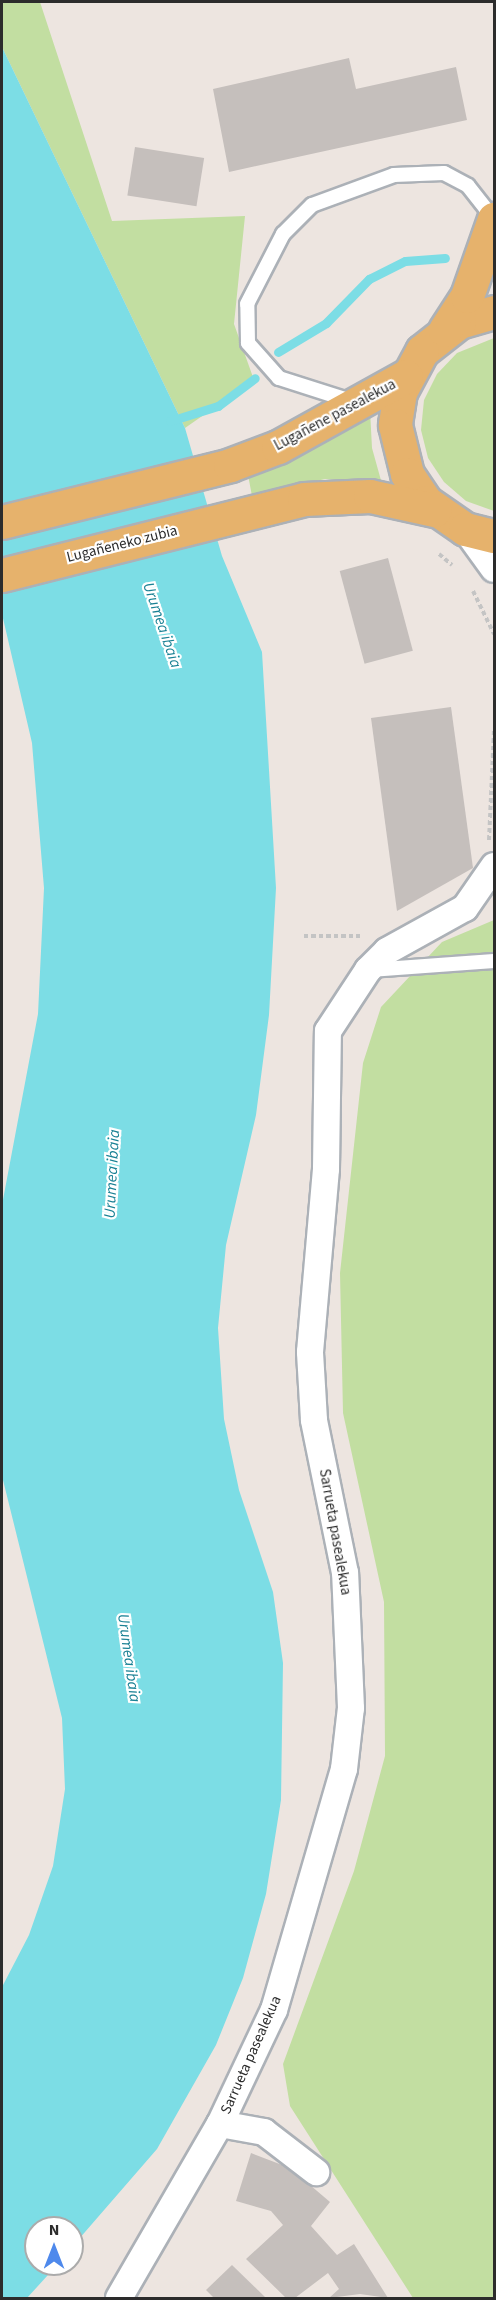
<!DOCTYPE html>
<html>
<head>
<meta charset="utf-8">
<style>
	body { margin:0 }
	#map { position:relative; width:496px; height:2300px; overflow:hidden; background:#ede5e0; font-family:"Source Sans 3",sans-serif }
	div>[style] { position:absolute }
	.green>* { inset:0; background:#c2dea1 }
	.water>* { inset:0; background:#7cdde5 }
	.stream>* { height:9px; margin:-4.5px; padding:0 4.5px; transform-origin:4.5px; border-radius:4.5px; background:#7cdde5 }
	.building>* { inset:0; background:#c5bfbc; transform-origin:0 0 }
	.path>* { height:4px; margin-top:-2px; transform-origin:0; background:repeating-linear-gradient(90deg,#c4c4c4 0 4.5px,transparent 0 7.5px) }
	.roads { filter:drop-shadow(2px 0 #acb1b7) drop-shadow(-2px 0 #acb1b7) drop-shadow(0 2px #acb1b7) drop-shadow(0 -2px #acb1b7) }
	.service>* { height:14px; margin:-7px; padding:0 7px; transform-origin:7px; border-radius:7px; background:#fff }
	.minor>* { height:26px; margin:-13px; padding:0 13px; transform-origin:13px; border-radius:13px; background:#fff }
	.primary>* { height:33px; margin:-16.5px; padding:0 16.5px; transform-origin:16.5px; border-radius:16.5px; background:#e6b26c }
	span { translate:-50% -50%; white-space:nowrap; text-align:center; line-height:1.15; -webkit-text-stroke:4.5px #fff; paint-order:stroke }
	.street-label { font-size:15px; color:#2c2c2c }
	.water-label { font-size:16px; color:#198194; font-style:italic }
	.frame { position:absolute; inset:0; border:3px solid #2c2c2c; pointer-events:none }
	.north { position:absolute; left:24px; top:2216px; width:60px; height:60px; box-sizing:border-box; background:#fff; border:2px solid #ababab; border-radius:50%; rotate:0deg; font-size:16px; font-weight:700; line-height:24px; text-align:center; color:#2c2c2c }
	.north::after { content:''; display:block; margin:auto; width:21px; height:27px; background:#4e89ec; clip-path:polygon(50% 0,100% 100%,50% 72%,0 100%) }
</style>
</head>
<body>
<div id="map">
	<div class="green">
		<div style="clip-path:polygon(2px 2px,40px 2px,112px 221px,245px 216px,234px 324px,254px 380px,185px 428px,2px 47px)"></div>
		<div style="clip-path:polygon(494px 338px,494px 511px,466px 501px,444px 482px,428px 458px,421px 430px,424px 400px,437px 374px,457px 353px)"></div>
		<div style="clip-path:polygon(370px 410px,372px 448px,382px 484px,325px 479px,252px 496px,248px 475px)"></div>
		<div style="clip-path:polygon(494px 920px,494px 2298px,413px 2298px,290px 2106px,283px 2064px,354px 1871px,385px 1756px,384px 1602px,343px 1413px,340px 1273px,363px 1063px,381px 1007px,442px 942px)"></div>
	</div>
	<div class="water">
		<div style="clip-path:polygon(2px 47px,185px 428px,222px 556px,262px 652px,276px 888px,269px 1015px,256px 1115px,226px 1245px,218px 1328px,224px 1419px,239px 1490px,273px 1592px,283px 1663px,281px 1800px,266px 1894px,243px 1978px,216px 2045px,157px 2149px,72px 2247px,72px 2228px,36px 2228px,36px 2264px,58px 2264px,27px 2298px,2px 2298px,2px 1987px,29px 1935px,53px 1866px,65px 1789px,62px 1718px,2px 1476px,2px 1205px,38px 1014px,44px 888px,32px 743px,2px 614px)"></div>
	</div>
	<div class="stream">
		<div style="left:278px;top:352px;width:56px;rotate:-31.1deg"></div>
		<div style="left:326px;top:323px;width:62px;rotate:-45.7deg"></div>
		<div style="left:369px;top:279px;width:40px;rotate:-26.6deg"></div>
		<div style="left:405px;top:261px;width:40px;rotate:-4.3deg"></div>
		<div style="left:170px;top:421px;width:50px;rotate:-17.4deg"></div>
		<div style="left:218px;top:406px;width:46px;rotate:-37.1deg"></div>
	</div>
	<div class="building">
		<div style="clip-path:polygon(349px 58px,356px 89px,456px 67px,467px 120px,229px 172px,213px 89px)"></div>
		<div style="left:135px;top:147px;width:70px;height:49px;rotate:9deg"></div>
		<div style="left:388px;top:558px;width:96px;height:50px;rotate:75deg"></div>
		<div style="clip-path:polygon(451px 707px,473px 868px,397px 911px,371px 718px)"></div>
		<div style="clip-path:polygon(251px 2153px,290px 2168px,330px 2202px,311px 2226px,337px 2255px,354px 2244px,388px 2298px,360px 2294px,329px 2298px,339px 2289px,328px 2273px,295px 2298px,286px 2298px,246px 2259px,283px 2225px,271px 2211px,236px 2201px)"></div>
		<div style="clip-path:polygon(232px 2265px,266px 2298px,214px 2298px,206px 2290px)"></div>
	</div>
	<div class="path">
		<div style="left:439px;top:554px;width:17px;rotate:40deg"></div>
		<div style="left:473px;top:591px;width:48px;rotate:64deg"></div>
		<div style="left:489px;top:840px;width:110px;rotate:-87.4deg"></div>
		<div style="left:304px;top:936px;width:56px"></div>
	</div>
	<div class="roads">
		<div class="service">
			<div style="left:351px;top:401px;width:76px;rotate:-162.3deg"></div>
			<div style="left:279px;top:378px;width:47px;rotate:-131.5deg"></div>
			<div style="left:248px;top:343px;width:39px;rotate:-91deg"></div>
			<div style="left:247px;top:304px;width:79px;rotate:-62.8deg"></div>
			<div style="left:283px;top:234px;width:41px;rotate:-45deg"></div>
			<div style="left:312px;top:205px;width:87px;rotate:-20.1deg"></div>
			<div style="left:394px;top:175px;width:50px;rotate:-2.3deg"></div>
			<div style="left:444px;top:173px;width:27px;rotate:28deg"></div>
			<div style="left:468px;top:186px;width:42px;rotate:51.8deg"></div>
			<div style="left:370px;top:970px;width:124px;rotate:-4.2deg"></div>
		</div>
		<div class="minor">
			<div style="left:465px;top:529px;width:49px;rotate:54.1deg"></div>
			<div style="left:220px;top:2124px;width:45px;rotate:10.3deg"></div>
			<div style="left:264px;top:2132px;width:66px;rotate:37.6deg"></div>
			<div style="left:119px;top:2298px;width:201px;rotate:-59.9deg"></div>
			<div style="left:220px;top:2124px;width:126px;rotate:-64.7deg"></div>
			<div style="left:274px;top:2010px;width:251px;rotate:-73.8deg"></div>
			<div style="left:344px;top:1769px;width:61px;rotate:-83.5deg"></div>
			<div style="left:351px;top:1708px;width:135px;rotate:-92.5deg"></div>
			<div style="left:345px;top:1573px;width:156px;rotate:-101.5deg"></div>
			<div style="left:314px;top:1420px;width:68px;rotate:-93.4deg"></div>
			<div style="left:310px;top:1352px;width:184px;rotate:-85deg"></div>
			<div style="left:326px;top:1169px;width:138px;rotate:-89.2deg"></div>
			<div style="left:328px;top:1031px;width:73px;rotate:-56.7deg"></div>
			<div style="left:368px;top:970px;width:27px;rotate:-45deg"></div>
			<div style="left:387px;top:951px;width:89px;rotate:-28.9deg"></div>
			<div style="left:465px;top:908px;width:51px;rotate:-55.4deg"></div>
		</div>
		<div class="primary">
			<div style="left:494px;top:312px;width:36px;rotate:164deg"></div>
			<div style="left:459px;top:322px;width:47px;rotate:141.9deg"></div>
			<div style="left:422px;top:351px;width:47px;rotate:118.2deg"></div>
			<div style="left:400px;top:392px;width:33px;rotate:99deg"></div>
			<div style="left:395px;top:425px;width:50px;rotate:76.2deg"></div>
			<div style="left:407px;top:474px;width:34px;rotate:56deg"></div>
			<div style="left:426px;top:502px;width:47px;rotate:34.7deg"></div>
			<div style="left:465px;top:529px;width:30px;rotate:14deg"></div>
			<div style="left:445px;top:330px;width:40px;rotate:-57.1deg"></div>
			<div style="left:467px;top:296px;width:82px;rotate:-70.7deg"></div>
			<div style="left:2px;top:522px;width:235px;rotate:-14deg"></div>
			<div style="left:230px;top:465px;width:51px;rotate:-20.6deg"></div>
			<div style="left:278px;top:447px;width:146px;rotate:-29deg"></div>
			<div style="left:2px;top:575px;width:311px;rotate:-14.1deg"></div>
			<div style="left:304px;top:499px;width:66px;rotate:-2.6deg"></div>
			<div style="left:370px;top:496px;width:66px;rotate:12.3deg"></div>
		</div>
	</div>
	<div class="street-label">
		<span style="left:335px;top:415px;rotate:-28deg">Lugañene pasealekua</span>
		<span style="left:122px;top:544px;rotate:-14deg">Lugañeneko zubia</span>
		<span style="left:335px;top:1532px;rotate:80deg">Sarrueta pasealekua</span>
		<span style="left:251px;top:2055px;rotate:-66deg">Sarrueta pasealekua</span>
	</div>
	<div class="water-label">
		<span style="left:162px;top:625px;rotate:71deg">Urumea ibaia</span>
		<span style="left:112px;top:1174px;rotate:-87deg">Urumea ibaia</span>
		<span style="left:129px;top:1658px;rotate:82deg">Urumea ibaia</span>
	</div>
	<div class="frame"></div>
	<div class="north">N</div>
</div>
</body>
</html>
